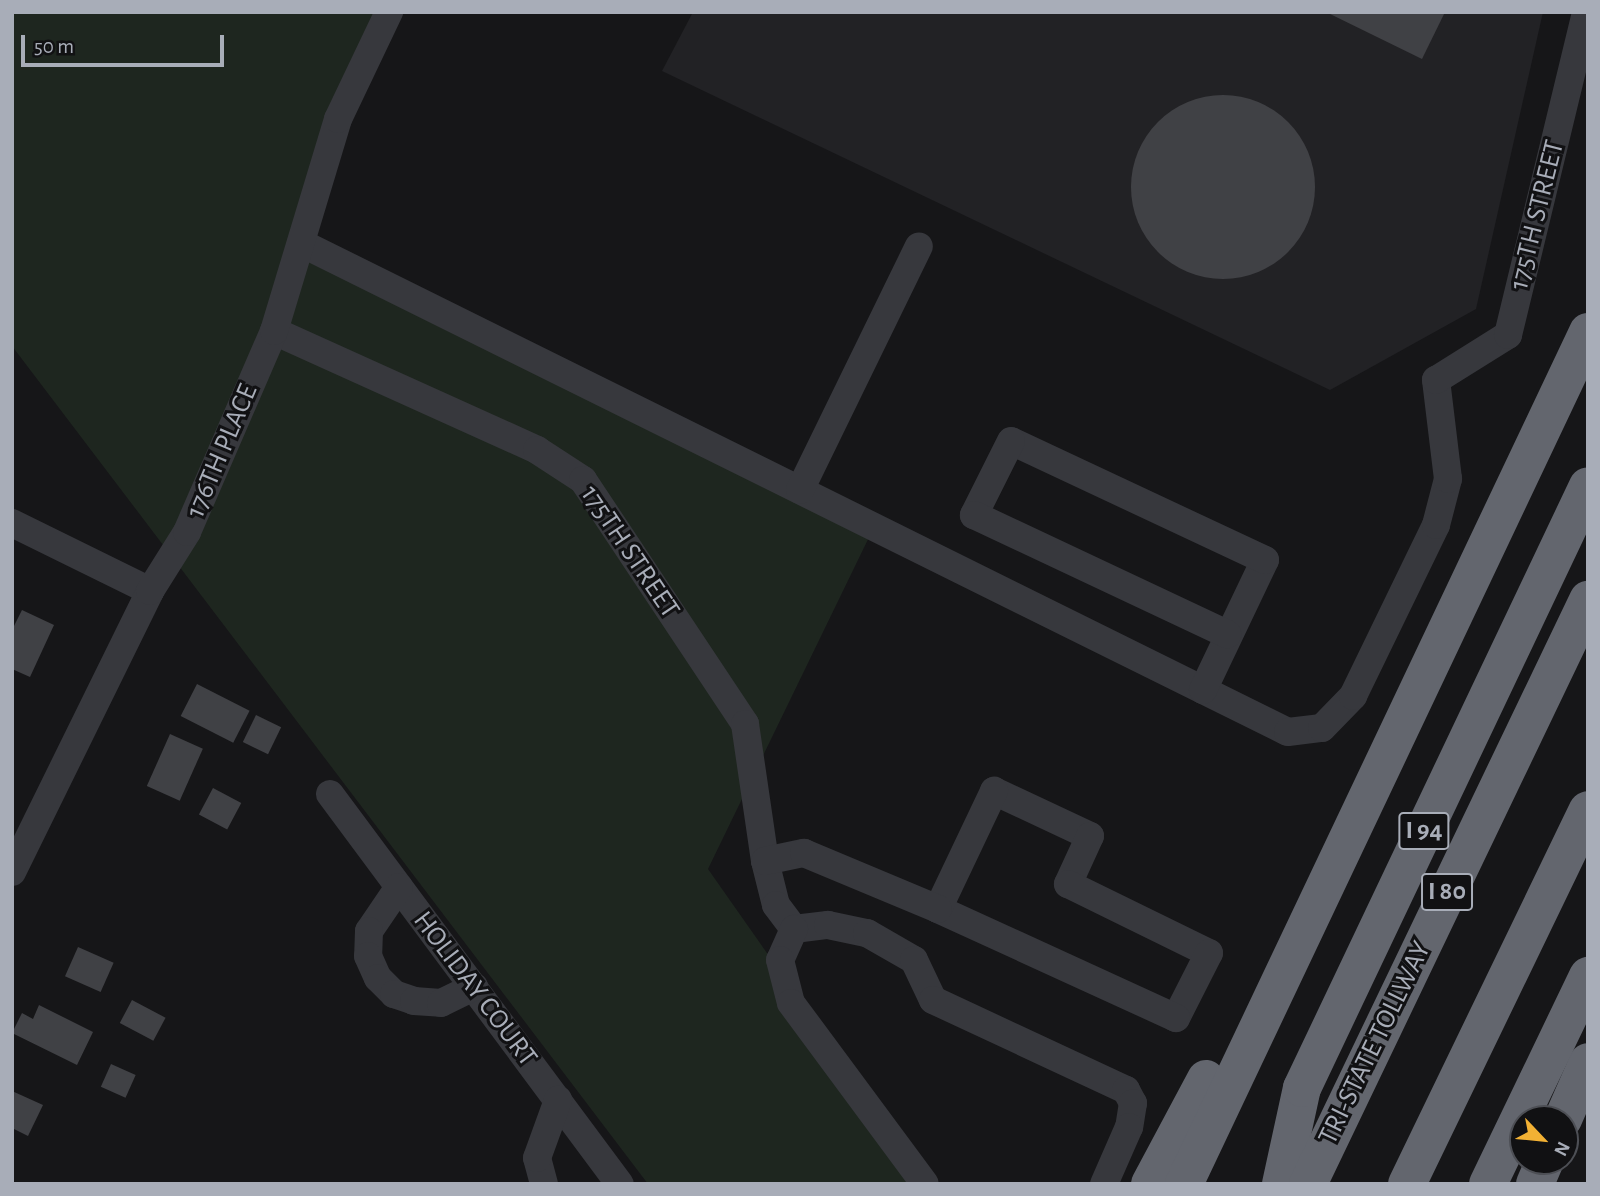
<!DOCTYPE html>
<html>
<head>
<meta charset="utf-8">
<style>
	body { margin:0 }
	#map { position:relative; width:1600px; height:1196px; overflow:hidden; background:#161618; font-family:"Alegreya Sans",sans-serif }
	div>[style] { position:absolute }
	.built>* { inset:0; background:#222225 }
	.green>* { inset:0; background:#1e261f }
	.building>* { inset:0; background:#404145; transform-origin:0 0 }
	.round { border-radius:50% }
	.minor>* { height:28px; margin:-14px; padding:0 14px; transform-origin:14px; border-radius:14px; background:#37383d }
	.highway>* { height:38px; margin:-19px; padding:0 19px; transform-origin:19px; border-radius:19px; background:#63666e }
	span { translate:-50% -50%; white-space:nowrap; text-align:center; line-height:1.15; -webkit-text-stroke:6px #111113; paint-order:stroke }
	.shield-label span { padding:2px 5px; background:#111113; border:2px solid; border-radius:5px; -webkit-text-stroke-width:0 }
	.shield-label { font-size:26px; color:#a8adb8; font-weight:700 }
	.street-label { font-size:28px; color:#a8adb8 }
	.frame { position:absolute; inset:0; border:14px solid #a8adb8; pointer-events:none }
	.north { position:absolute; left:1509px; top:1105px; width:70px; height:70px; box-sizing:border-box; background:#111113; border:2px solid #4d4f55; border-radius:50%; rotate:116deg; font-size:19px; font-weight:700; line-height:28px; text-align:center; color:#a8adb8 }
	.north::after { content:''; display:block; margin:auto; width:24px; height:32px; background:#f2b134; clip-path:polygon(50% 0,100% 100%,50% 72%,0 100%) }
	.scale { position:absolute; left:21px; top:35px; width:203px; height:32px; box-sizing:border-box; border:4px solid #a8adb8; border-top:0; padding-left:9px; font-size:21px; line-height:24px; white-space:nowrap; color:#a8adb8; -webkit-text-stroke:5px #111113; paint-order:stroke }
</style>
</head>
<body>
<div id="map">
	<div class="built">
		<div style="clip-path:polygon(693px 12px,1543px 12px,1476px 309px,1330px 390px,662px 71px)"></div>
	</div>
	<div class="green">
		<div style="clip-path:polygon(12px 12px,391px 12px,301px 243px,874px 527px,708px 869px,929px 1184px,648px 1184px,12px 346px)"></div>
	</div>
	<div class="building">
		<div style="clip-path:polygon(1326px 12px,1445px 12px,1422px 59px)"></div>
		<div class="round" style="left:1131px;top:95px;width:184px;height:184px"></div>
		<div style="clip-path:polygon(22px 610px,54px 625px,30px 677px,12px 669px,12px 630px)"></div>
		<div style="left:197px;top:684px;width:59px;height:36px;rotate:27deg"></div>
		<div style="left:256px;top:715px;width:28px;height:30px;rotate:26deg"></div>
		<div style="left:170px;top:734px;width:36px;height:57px;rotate:24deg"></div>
		<div style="left:213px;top:788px;width:32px;height:30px;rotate:28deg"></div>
		<div style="left:78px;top:947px;width:39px;height:32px;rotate:24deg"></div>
		<div style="left:132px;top:1000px;width:38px;height:26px;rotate:28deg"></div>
		<div style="clip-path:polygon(39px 1005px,93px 1032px,77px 1065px,12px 1033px,22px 1013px,33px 1019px)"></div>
		<div style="left:111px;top:1064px;width:27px;height:25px;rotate:24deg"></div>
		<div style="clip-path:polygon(12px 1091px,43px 1105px,28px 1136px,12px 1128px)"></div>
	</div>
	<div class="minor">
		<div style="left:301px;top:243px;width:1101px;rotate:26.36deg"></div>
		<div style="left:1288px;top:732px;width:34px;rotate:-7deg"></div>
		<div style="left:1322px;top:728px;width:45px;rotate:-45.9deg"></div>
		<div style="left:1353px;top:696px;width:190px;rotate:-64.1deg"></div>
		<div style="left:1436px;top:525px;width:48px;rotate:-75.4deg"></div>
		<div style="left:1448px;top:479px;width:100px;rotate:-96.9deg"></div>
		<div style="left:1436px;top:380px;width:85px;rotate:-32deg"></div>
		<div style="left:1508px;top:335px;width:332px;rotate:-76.4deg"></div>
		<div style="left:274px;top:331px;width:289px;rotate:24.3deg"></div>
		<div style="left:537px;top:450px;width:55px;rotate:33.1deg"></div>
		<div style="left:583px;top:480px;width:293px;rotate:56.4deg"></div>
		<div style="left:745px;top:724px;width:138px;rotate:81.7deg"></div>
		<div style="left:765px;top:861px;width:45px;rotate:76deg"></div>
		<div style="left:776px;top:905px;width:30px;rotate:53deg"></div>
		<div style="left:800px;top:490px;width:271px;rotate:-64deg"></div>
		<div style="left:12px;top:523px;width:154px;rotate:26.2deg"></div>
		<div style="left:1203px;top:690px;width:144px;rotate:-64.5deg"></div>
		<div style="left:1265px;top:560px;width:280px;rotate:-154.9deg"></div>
		<div style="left:1011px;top:441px;width:83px;rotate:116.6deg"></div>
		<div style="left:974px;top:515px;width:280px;rotate:25.2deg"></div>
		<div style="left:994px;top:791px;width:106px;rotate:25.1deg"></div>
		<div style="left:1090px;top:836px;width:53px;rotate:114.6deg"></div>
		<div style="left:1068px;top:884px;width:157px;rotate:26.1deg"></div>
		<div style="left:1209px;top:953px;width:73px;rotate:116.9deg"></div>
		<div style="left:1176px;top:1018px;width:262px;rotate:-155.4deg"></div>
		<div style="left:938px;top:909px;width:131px;rotate:-64.6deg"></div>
		<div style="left:330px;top:794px;width:486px;rotate:53.4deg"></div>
		<div style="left:765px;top:861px;width:40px;rotate:-12deg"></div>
		<div style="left:804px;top:853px;width:145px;rotate:22.7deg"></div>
		<div style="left:12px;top:872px;width:313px;rotate:-63.8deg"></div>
		<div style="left:150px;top:591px;width:70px;rotate:-57.9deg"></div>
		<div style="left:187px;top:532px;width:219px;rotate:-66.6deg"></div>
		<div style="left:274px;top:331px;width:221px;rotate:-73.2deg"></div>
		<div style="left:338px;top:119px;width:119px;rotate:-64.5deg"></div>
		<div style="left:399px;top:887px;width:53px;rotate:124.3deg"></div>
		<div style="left:369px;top:931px;width:25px;rotate:92deg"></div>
		<div style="left:368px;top:956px;width:24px;rotate:66deg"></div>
		<div style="left:378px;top:978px;width:23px;rotate:45deg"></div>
		<div style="left:394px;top:994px;width:21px;rotate:19deg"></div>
		<div style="left:414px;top:1001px;width:27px;rotate:4deg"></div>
		<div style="left:441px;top:1003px;width:37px;rotate:-26deg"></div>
		<div style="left:794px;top:929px;width:34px;rotate:-7deg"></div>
		<div style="left:828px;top:925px;width:40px;rotate:12deg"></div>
		<div style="left:867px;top:933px;width:54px;rotate:29.9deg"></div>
		<div style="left:914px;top:960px;width:44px;rotate:64.6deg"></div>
		<div style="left:933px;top:1000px;width:213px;rotate:25deg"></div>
		<div style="left:1126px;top:1090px;width:15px;rotate:62deg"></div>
		<div style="left:1133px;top:1103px;width:24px;rotate:99deg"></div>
		<div style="left:1129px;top:1127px;width:62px;rotate:113.7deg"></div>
		<div style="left:794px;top:929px;width:34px;rotate:114deg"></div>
		<div style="left:780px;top:960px;width:44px;rotate:75.7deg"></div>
		<div style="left:791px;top:1003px;width:225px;rotate:53.5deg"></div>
		<div style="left:544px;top:1184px;width:27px;rotate:-105deg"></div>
		<div style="left:537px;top:1158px;width:62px;rotate:-70.1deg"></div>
	</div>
	<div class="highway">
		<div style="left:1563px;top:1119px;width:62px;rotate:-66.3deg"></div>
		<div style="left:1150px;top:1184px;width:119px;rotate:-61.9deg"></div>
		<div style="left:1184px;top:1184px;width:943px;rotate:-64.63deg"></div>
		<div style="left:1281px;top:1184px;width:98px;rotate:-77.7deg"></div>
		<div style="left:1302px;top:1088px;width:666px;rotate:-64.59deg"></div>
		<div style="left:1308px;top:1184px;width:648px;rotate:-64.38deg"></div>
		<div style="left:1407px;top:1184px;width:415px;rotate:-64.2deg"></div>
		<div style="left:1488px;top:1184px;width:231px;rotate:-64.3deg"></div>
		<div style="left:1535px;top:1184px;width:25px;rotate:-67deg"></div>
	</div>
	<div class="shield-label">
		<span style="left:1424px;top:831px">I 94</span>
		<span style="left:1447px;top:892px">I 80</span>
	</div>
	<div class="street-label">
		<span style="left:1537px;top:215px;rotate:-76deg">175TH STREET</span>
		<span style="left:222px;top:451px;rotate:-67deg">176TH PLACE</span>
		<span style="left:630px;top:552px;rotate:56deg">175TH STREET</span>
		<span style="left:475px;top:989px;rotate:53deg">HOLIDAY COURT</span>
		<span style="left:1375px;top:1043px;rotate:-64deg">TRI-STATE TOLLWAY</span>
	</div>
	<div class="frame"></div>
	<div class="north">N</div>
	<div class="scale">50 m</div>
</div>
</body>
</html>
